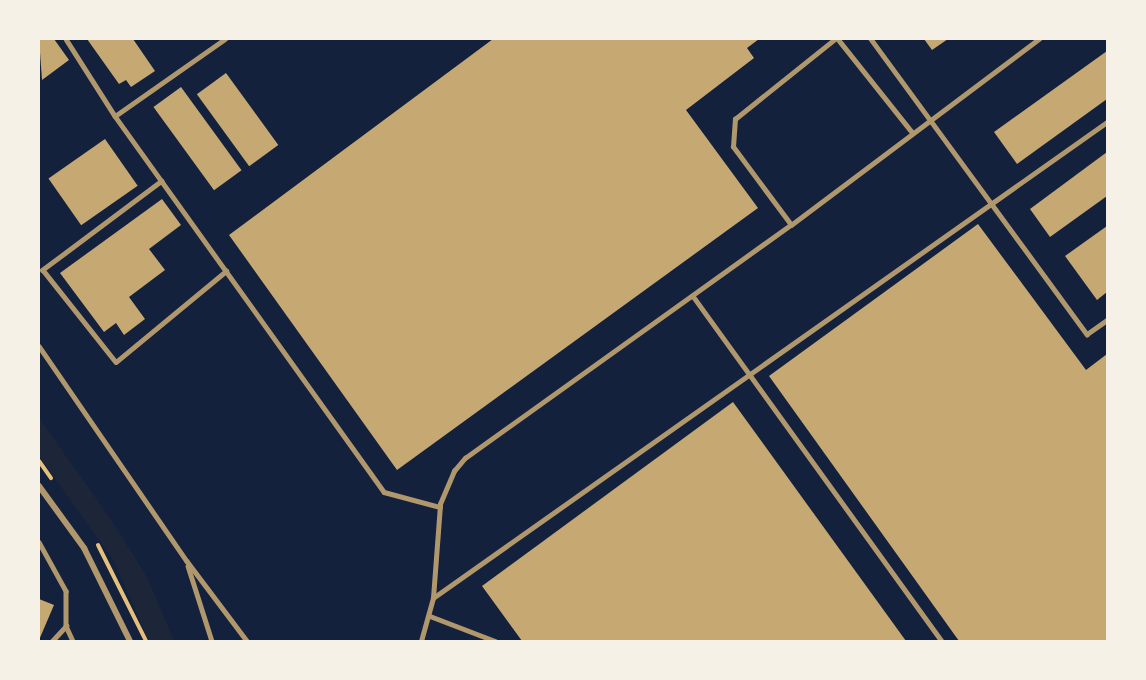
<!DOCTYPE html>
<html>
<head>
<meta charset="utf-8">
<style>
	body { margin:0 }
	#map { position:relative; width:1146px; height:680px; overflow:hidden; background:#14213d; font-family:"DM Sans",sans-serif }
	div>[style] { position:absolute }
	.green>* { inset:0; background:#1d2539 }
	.building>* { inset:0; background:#c6a872; transform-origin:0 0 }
	.path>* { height:4px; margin:-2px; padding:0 2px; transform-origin:2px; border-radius:2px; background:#e5c07b }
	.service>* { height:4.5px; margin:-2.25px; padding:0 2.25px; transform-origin:2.25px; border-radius:2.25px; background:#b1986c }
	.minor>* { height:6px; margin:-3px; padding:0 3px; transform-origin:3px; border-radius:3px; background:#b1986c }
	span { translate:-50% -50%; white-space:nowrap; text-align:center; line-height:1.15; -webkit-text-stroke:4.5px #f6f1e7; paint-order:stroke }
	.frame { position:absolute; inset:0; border:40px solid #f6f1e7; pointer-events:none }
</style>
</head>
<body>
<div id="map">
	<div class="green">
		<div style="clip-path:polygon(39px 418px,112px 521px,148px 579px,174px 641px,149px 641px,114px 561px,39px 456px)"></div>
	</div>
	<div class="building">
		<div style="clip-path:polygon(39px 39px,54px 39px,69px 60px,42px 80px)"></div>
		<div style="clip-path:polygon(87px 39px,133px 39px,155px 71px,131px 87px,126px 80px,119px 84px)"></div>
		<div style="clip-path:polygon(493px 39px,759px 39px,747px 48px,754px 58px,686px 110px,758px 208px,397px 470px,229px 235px)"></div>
		<div style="clip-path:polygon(924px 39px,948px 39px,932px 50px)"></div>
		<div style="clip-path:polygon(1107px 51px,1107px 99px,1017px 164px,994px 132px)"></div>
		<div style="left:226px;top:73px;width:89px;height:36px;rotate:54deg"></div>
		<div style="left:181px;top:87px;width:103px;height:34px;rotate:54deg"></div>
		<div style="left:105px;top:139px;width:57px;height:69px;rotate:55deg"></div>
		<div style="clip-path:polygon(1107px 152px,1107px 196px,1050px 237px,1030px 209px)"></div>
		<div style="clip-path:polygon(162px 199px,181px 225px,149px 249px,165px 270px,129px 297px,145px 319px,124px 335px,116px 323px,104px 332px,60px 273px)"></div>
		<div style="clip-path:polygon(978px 224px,1086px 370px,1107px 354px,1107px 641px,959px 641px,769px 376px)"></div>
		<div style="clip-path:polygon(1107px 226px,1107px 292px,1097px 300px,1065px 256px)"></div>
		<div style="clip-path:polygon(733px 402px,906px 641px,522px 641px,482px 586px)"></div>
		<div style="clip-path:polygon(39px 599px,54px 605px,39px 640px)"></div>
	</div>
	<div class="path">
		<div style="left:39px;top:461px;width:21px;rotate:55deg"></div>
		<div style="left:98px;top:545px;width:107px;rotate:63.4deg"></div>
	</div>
	<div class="service">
		<div style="left:66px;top:39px;width:91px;rotate:57.5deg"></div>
		<div style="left:115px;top:116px;width:462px;rotate:54.4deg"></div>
		<div style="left:384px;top:492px;width:58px;rotate:15deg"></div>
		<div style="left:838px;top:39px;width:119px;rotate:51.5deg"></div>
		<div style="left:871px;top:39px;width:366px;rotate:53.8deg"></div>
		<div style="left:1087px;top:334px;width:24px;rotate:-35deg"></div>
		<div style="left:115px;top:116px;width:134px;rotate:-35deg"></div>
		<div style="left:162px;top:181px;width:149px;rotate:143.2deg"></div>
		<div style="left:43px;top:270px;width:117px;rotate:51.6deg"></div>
		<div style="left:116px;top:362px;width:143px;rotate:-39.6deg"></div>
		<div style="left:791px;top:225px;width:97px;rotate:-126.6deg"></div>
		<div style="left:733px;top:147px;width:28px;rotate:-86deg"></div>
		<div style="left:735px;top:119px;width:128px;rotate:-38.7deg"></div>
		<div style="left:693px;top:296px;width:425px;rotate:54.2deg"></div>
		<div style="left:39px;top:346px;width:261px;rotate:55.5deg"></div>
		<div style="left:187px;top:561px;width:100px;rotate:53.1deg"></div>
		<div style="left:39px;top:542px;width:56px;rotate:61.1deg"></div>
		<div style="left:66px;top:591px;width:35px;rotate:90deg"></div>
		<div style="left:66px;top:626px;width:17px;rotate:65deg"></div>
		<div style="left:188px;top:566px;width:79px;rotate:72.3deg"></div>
		<div style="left:433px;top:598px;width:825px;rotate:-35.23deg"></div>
		<div style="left:430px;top:616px;width:70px;rotate:21deg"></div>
		<div style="left:52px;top:641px;width:21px;rotate:-47deg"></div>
		<div style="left:421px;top:641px;width:45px;rotate:-74.4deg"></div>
		<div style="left:433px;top:598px;width:94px;rotate:-85.7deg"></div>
		<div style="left:440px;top:504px;width:36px;rotate:-67deg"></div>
		<div style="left:454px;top:471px;width:17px;rotate:-50deg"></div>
		<div style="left:465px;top:458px;width:401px;rotate:-35.6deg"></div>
		<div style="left:791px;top:225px;width:310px;rotate:-36.9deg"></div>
	</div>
	<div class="minor">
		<div style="left:39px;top:486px;width:77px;rotate:54deg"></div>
		<div style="left:84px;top:548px;width:104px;rotate:63.7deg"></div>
	</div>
	<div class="frame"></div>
</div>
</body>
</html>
